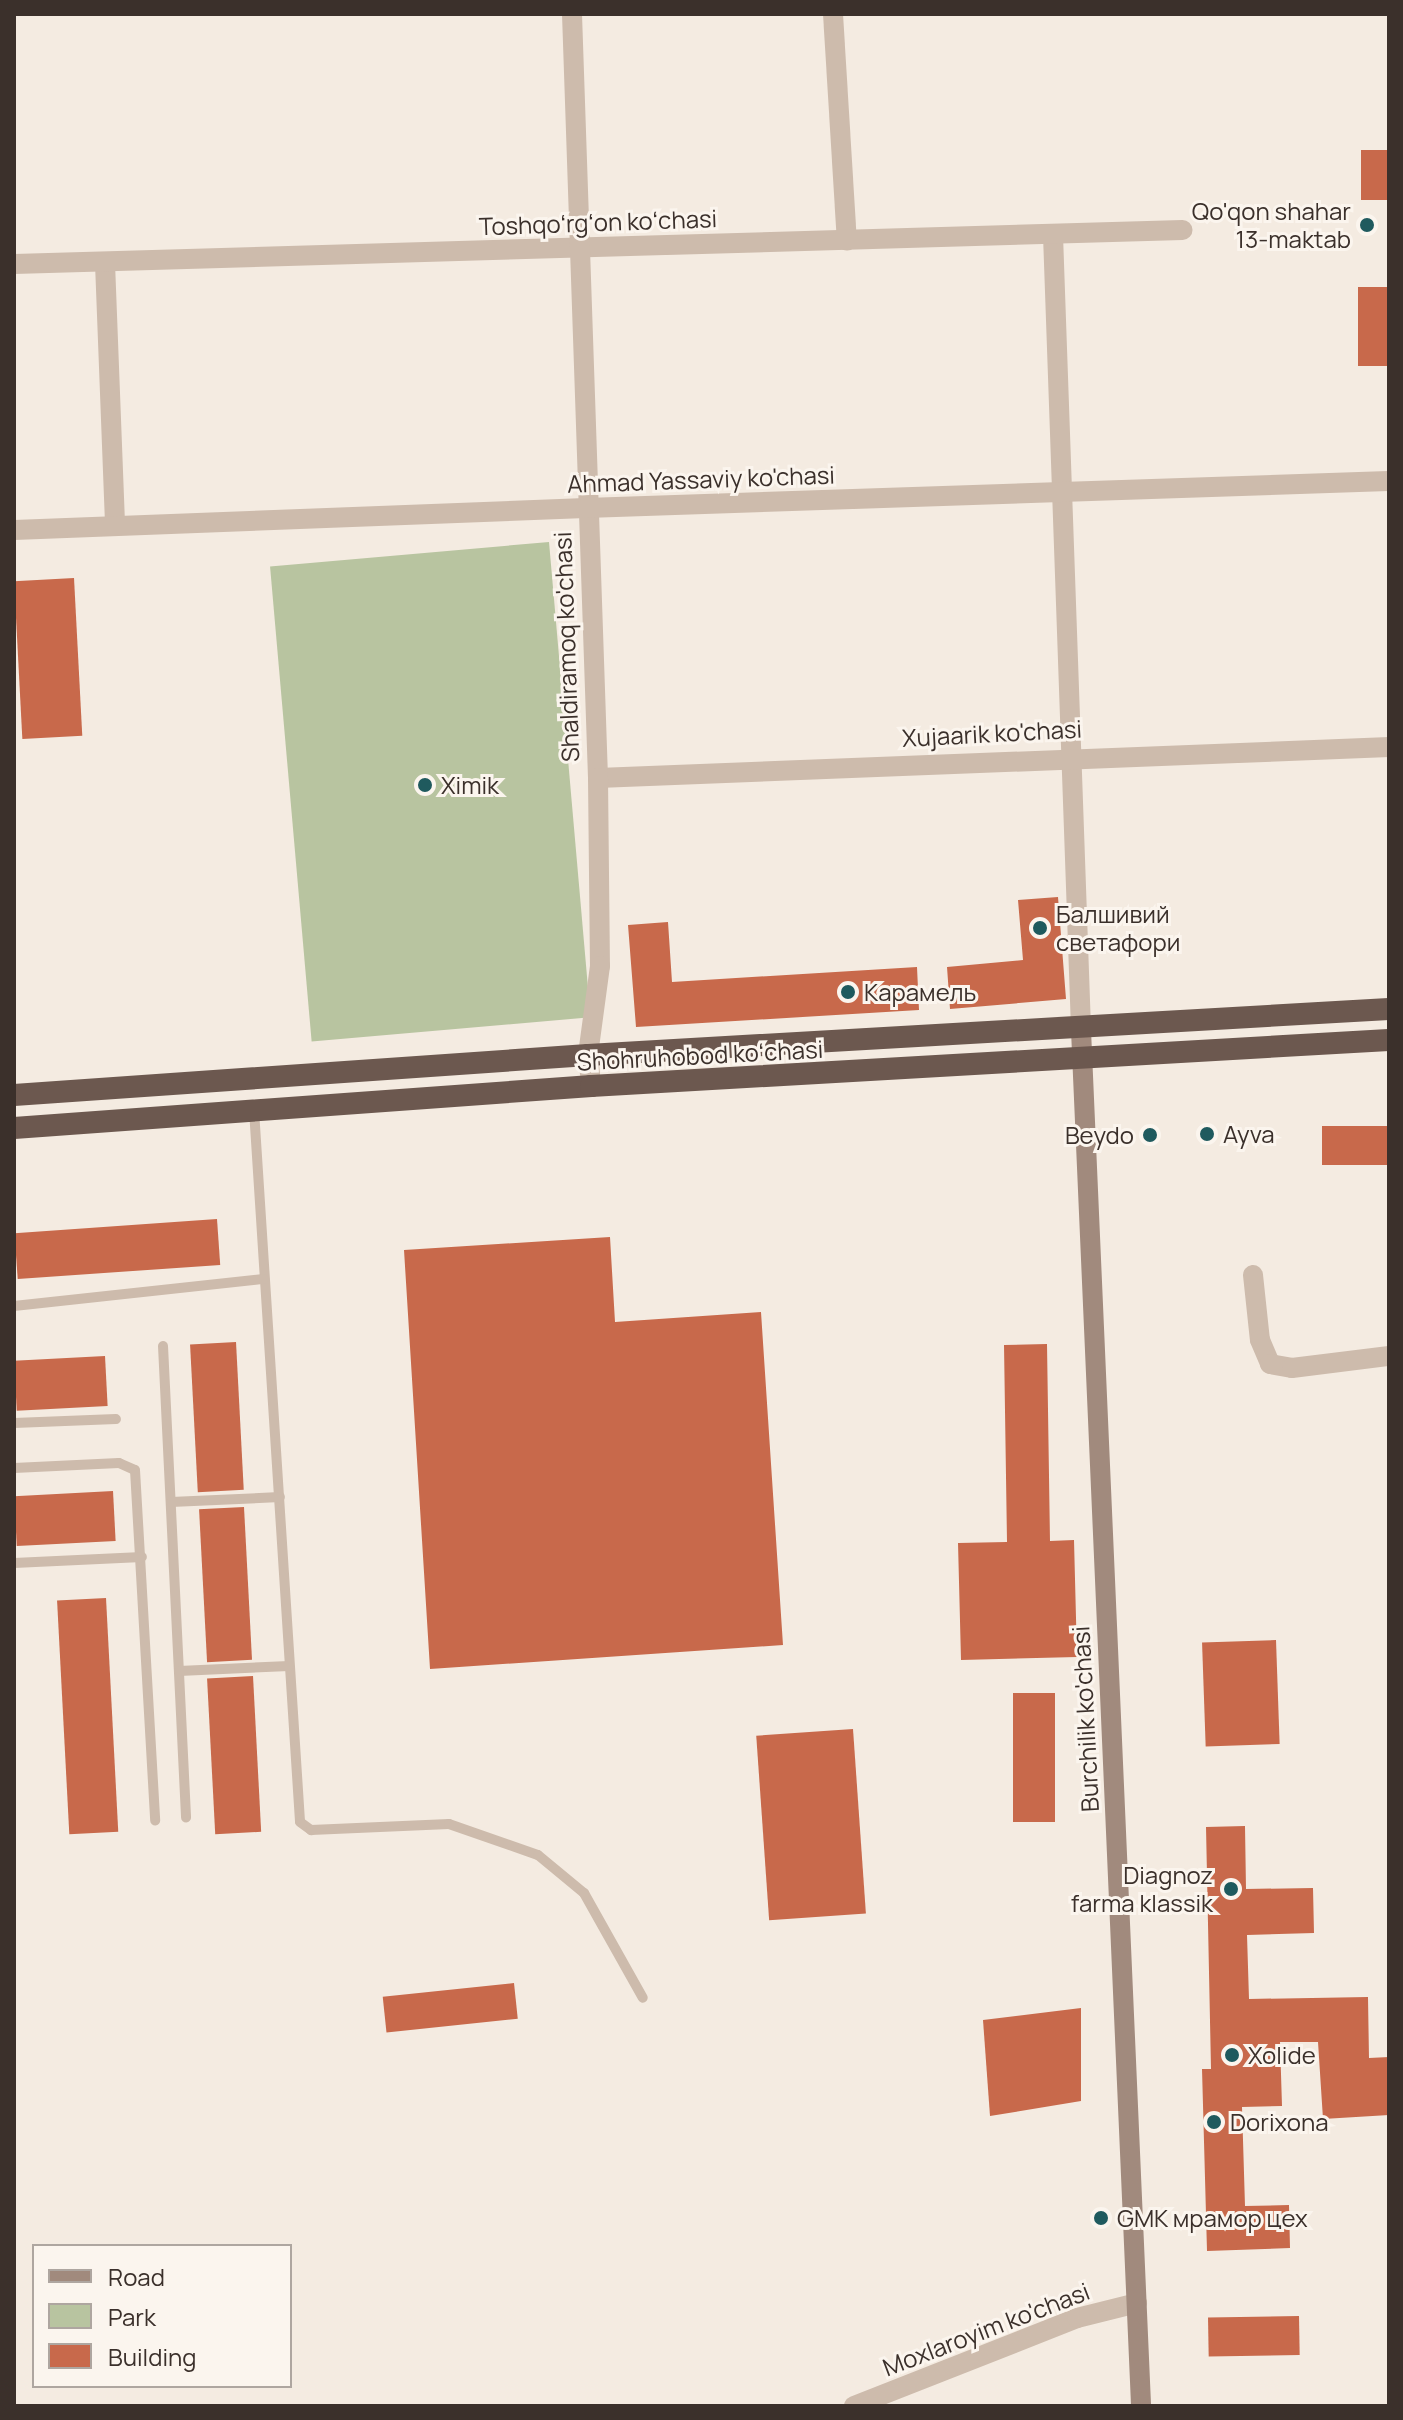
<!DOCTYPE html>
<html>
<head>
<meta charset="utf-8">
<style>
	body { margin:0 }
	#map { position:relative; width:1403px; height:2420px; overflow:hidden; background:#f4ebe1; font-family:Manrope,sans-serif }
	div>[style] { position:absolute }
	.green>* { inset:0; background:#b8c4a0; transform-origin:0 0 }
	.building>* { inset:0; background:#c8694b; transform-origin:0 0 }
	.service>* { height:10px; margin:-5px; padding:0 5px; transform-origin:5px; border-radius:5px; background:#cdbbac }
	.minor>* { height:20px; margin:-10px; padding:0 10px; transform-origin:10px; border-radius:10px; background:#cdbbac }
	.tertiary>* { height:20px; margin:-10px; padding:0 10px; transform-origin:10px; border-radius:10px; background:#cdbbac }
	.secondary>* { height:20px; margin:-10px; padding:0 10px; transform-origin:10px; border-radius:10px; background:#a18a7d }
	.trunk>* { height:22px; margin:-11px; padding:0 11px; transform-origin:11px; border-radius:11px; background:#6c584f }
	.dots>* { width:22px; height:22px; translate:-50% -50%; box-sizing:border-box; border:4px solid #fbf5ee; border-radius:50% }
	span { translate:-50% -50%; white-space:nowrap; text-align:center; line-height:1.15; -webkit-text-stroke:6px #fbf5ee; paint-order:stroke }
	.poi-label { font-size:24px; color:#3b302b }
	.right { translate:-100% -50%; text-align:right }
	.left { translate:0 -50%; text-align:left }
	.street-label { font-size:24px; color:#3b302b }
	.frame { position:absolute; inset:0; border:16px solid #3b302b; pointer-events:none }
	.legend { position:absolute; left:32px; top:2244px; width:260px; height:144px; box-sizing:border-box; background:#fbf5ee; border:2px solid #aea6a0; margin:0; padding:10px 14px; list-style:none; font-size:24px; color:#3b302b }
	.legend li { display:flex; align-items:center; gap:16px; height:40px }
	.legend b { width:40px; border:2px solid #aea6a0 }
</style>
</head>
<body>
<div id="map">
	<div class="green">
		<div style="left:549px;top:542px;width:477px;height:280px;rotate:85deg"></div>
	</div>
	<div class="building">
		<div style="left:1389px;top:150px;width:50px;height:28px;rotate:90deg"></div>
		<div style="left:1389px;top:287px;width:79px;height:31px;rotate:90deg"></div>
		<div style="left:74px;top:578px;width:158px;height:60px;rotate:87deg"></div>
		<div style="clip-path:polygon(1058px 897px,1066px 999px,950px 1009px,947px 967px,1023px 960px,1018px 900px)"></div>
		<div style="clip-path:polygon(668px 922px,672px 982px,917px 967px,919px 1010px,636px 1027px,628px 925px)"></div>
		<div style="left:1389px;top:1126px;width:39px;height:67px;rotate:90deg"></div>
		<div style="left:217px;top:1219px;width:46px;height:203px;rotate:86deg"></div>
		<div style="clip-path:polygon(610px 1237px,615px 1322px,761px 1312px,783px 1645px,430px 1669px,404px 1250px)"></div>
		<div style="left:236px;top:1342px;width:148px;height:46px;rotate:87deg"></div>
		<div style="clip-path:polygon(1047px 1344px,1050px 1541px,1074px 1540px,1077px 1657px,961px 1660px,958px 1543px,1007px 1542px,1004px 1345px)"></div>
		<div style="left:105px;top:1356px;width:50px;height:91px;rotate:87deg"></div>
		<div style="left:113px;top:1491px;width:50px;height:99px;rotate:87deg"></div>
		<div style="left:244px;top:1507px;width:153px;height:45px;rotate:87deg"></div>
		<div style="left:106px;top:1598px;width:234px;height:49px;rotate:87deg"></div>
		<div style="left:1276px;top:1640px;width:104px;height:74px;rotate:88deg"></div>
		<div style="left:253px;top:1676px;width:156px;height:46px;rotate:87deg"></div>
		<div style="left:1013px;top:1693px;width:42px;height:129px"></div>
		<div style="left:853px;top:1729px;width:185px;height:97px;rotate:86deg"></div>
		<div style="clip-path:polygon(1245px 1826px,1246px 1889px,1313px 1888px,1314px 1933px,1247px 1935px,1249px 1999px,1368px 1997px,1369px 2058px,1389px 2057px,1389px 2115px,1323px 2119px,1318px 2042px,1280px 2042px,1282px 2106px,1242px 2107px,1245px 2206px,1289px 2205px,1290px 2248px,1207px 2251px,1202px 2069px,1211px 2069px,1206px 1827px)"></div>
		<div style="left:514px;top:1983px;width:36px;height:132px;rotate:84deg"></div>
		<div style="clip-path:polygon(1081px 2008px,1081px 2101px,990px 2116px,983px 2020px)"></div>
		<div style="left:1299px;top:2316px;width:39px;height:91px;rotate:89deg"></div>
	</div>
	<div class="service">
		<div style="left:254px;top:1110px;width:713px;rotate:86.3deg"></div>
		<div style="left:300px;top:1822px;width:14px;rotate:36deg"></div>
		<div style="left:311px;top:1830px;width:138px;rotate:-2.5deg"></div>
		<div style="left:449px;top:1824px;width:94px;rotate:19.2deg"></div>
		<div style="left:538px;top:1855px;width:60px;rotate:39.6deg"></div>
		<div style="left:584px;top:1893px;width:120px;rotate:60.7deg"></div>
		<div style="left:14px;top:1306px;width:251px;rotate:-6.2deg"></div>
		<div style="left:163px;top:1346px;width:472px;rotate:87.2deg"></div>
		<div style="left:14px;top:1423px;width:102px;rotate:-2.2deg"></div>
		<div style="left:14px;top:1468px;width:105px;rotate:-2.7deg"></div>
		<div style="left:119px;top:1463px;width:17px;rotate:24deg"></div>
		<div style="left:135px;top:1470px;width:351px;rotate:86.7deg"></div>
		<div style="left:171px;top:1502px;width:109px;rotate:-2.6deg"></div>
		<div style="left:14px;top:1563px;width:128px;rotate:-2.7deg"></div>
		<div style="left:179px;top:1671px;width:110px;rotate:-2.6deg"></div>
	</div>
	<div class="minor">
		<div style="left:833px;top:14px;width:227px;rotate:86.5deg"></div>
		<div style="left:1053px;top:235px;width:795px;rotate:87.98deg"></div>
		<div style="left:105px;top:263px;width:263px;rotate:87.8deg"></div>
		<div style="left:14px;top:264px;width:1169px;rotate:-1.67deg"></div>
		<div style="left:14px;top:530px;width:572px;rotate:-2.2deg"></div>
		<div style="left:598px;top:778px;width:792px;rotate:-2.24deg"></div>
		<div style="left:1253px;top:1275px;width:65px;rotate:83.9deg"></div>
		<div style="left:1260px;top:1340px;width:26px;rotate:67deg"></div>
		<div style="left:1270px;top:1364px;width:22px;rotate:10deg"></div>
		<div style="left:1292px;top:1368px;width:98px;rotate:-7.1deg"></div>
		<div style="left:854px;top:2406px;width:240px;rotate:-21.5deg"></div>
		<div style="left:1077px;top:2318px;width:62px;rotate:-14deg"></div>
	</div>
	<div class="tertiary">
		<div style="left:572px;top:14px;width:764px;rotate:88.05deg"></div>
		<div style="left:598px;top:778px;width:188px;rotate:89.4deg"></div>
		<div style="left:600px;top:966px;width:90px;rotate:97.7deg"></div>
		<div style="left:588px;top:1055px;width:31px;rotate:84deg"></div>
		<div style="left:586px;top:508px;width:803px;rotate:-1.93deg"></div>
	</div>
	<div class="secondary">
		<div style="left:1081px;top:1030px;width:1377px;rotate:87.5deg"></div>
	</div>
	<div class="trunk">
		<div style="left:14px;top:1095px;width:575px;rotate:-3.99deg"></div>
		<div style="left:588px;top:1055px;width:802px;rotate:-3.29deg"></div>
		<div style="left:14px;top:1128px;width:579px;rotate:-4.16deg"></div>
		<div style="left:591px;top:1086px;width:799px;rotate:-3.3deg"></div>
	</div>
	<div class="dots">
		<div style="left:1367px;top:225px;background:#1f5a5e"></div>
		<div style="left:425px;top:785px;background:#1f5a5e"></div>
		<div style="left:1040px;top:928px;background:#1f5a5e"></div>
		<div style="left:848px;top:992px;background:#1f5a5e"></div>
		<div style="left:1207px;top:1134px;background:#1f5a5e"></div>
		<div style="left:1150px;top:1135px;background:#1f5a5e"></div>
		<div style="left:1231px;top:1889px;background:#1f5a5e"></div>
		<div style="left:1232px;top:2055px;background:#1f5a5e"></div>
		<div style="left:1214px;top:2122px;background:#1f5a5e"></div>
		<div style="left:1101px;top:2218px;background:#1f5a5e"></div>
	</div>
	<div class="poi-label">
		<span class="right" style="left:1351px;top:225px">Qo'qon shahar<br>13-maktab</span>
		<span class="left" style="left:441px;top:785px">Ximik</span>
		<span class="left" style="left:1056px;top:928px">Балшивий<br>светафори</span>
		<span class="left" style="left:864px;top:992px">Карамель</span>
		<span class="left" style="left:1223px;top:1134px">Ayva</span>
		<span class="right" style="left:1134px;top:1135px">Beydo</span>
		<span class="right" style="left:1213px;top:1889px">Diagnoz<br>farma klassik</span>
		<span class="left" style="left:1248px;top:2055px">Xolide</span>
		<span class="left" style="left:1230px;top:2122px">Dorixona</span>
		<span class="left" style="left:1117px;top:2218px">GMK мрамор цех</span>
	</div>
	<div class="street-label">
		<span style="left:598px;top:222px;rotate:-2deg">Toshqoʻrgʻon koʻchasi</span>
		<span style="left:701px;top:479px;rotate:-2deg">Ahmad Yassaviy ko'chasi</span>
		<span style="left:566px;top:647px;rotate:-92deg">Shaldiramoq ko'chasi</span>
		<span style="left:992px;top:733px;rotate:-3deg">Xujaarik ko'chasi</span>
		<span style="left:700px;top:1055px;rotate:-3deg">Shohruhobod koʻchasi</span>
		<span style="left:1085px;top:1719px;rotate:-93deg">Burchilik ko'chasi</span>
		<span style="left:986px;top:2329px;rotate:-21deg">Moxlaroyim ko'chasi</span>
	</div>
	<div class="frame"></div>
	<ul class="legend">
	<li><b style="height:10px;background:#a18a7d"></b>Road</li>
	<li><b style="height:22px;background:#b8c4a0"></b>Park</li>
	<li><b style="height:22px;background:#c8694b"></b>Building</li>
	</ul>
</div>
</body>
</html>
